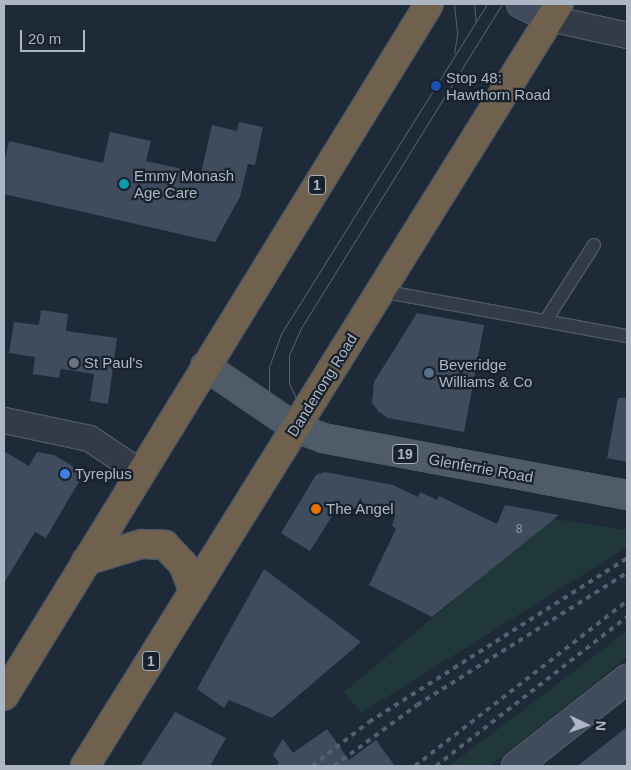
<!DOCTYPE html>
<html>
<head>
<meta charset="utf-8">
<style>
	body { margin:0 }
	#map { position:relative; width:631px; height:770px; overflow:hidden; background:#1e2a37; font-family:Helvetica,sans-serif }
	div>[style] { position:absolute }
	.green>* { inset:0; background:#21383a }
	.building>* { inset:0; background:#3f4c5d }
	.roads { filter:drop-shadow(1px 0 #4f5966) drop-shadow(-1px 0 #4f5966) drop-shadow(0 1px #4f5966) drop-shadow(0 -1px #4f5966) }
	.lane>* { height:12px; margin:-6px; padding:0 6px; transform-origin:6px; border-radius:6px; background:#323c48 }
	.street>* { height:25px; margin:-12.5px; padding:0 12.5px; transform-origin:12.5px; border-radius:12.5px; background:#323c48 }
	.secondary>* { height:28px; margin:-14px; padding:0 14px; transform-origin:14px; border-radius:14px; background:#404b5b }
	.primary>* { height:28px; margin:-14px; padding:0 14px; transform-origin:14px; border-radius:14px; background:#4f5b68 }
	.highway>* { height:28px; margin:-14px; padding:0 14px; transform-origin:14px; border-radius:14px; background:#6f614e }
	.tram>* { height:1px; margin:-0.5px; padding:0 0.5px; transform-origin:0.5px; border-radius:0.5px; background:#53606f }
	.rail>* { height:4px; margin-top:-2px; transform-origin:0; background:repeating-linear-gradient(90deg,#53606f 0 5px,transparent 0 10px) }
	.dots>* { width:14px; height:14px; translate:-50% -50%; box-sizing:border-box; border:2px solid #18212c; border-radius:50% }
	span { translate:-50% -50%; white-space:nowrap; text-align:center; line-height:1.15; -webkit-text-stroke:4.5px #18212c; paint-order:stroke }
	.number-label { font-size:12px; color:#919cab }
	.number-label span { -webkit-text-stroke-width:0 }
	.shield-label span { padding:1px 4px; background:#18212c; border:1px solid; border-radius:4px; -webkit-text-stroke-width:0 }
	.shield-label { font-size:14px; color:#acb6c5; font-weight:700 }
	.poi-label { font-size:15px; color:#acb6c5 }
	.left { translate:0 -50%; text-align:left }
	.street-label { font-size:15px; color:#acb6c5 }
	.frame { position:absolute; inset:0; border:5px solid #acb6c5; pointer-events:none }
	.north { position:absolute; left:561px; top:700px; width:50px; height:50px; -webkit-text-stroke:4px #18212c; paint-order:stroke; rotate:93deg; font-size:14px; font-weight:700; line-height:20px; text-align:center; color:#acb6c5 }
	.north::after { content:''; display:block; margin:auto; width:18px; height:22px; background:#acb6c5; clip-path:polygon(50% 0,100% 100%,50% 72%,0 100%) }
	.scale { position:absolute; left:20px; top:30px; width:65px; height:22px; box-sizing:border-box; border:2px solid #acb6c5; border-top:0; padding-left:6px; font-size:15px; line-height:18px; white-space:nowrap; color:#acb6c5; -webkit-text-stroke:4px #18212c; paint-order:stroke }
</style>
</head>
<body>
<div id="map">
	<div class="green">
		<div style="clip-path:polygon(553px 519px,627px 530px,627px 547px,361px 713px,344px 692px,465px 591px,471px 580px)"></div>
		<div style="clip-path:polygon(627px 631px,627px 657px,490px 766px,449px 766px)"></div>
	</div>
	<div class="building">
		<div style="clip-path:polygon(239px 122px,263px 127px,255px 165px,248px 164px,240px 197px,215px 242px,4px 194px,4px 164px,9px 141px,103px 163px,110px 132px,151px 141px,146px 161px,201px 173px,212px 125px,237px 131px)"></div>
		<div style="clip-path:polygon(41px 310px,68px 314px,66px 331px,117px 338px,108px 404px,90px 401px,94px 374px,61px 369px,59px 378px,33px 374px,35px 357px,9px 353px,14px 322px,39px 325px)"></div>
		<div style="clip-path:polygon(417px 313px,484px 325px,464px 432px,388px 418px,379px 412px,372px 403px,374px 382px)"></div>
		<div style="clip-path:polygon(618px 398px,627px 398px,627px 462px,607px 458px)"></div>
		<div style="clip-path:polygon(4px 451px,29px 466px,37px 452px,54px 455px,84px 473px,46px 538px,35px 532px,4px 583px)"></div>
		<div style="clip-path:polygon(325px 472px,393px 485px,418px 497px,420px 492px,437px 500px,439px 496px,497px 524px,505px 505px,559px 515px,432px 617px,369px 585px,396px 529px,392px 526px,395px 516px,339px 505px,310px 551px,281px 533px,316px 475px)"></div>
		<div style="clip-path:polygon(264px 569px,361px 642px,272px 718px,229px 700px,224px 708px,197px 689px)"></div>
		<div style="clip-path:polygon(175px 712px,226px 738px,210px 766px,140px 766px)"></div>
		<div style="clip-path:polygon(627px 727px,627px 766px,577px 766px,612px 739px)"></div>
		<div style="clip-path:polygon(327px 729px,349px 760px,376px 740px,395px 766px,275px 766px,279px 763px,273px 755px,283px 739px,293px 753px)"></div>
	</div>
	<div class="roads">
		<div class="lane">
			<div style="left:381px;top:291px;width:250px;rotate:10.4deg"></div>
			<div style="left:546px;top:320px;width:89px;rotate:-57.4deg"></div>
		</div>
		<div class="street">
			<div style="left:550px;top:18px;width:79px;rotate:12.4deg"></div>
			<div style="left:4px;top:420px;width:87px;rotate:12deg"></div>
			<div style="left:89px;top:438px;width:61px;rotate:33.7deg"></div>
		</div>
		<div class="secondary">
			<div style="left:521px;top:4px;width:32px;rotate:26deg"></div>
			<div style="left:516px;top:766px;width:141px;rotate:-38.1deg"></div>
		</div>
		<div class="primary">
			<div style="left:205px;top:366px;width:110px;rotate:34.3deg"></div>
			<div style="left:296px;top:428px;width:29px;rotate:20deg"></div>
			<div style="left:323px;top:438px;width:309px;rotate:10.6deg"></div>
		</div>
		<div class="highway">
			<div style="left:86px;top:561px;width:58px;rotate:-17.2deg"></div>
			<div style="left:141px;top:544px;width:24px;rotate:2deg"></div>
			<div style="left:165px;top:545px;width:26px;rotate:47deg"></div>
			<div style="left:183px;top:564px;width:30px;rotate:69deg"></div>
			<div style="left:4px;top:696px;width:812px;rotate:-58.44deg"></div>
			<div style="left:85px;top:766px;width:897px;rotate:-58.12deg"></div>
		</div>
	</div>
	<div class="tram">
		<div style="left:454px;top:4px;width:31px;rotate:84deg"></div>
		<div style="left:457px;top:35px;width:18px;rotate:99deg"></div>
		<div style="left:474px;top:4px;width:18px;rotate:84deg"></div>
		<div style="left:487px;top:4px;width:389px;rotate:122deg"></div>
		<div style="left:281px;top:334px;width:35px;rotate:110deg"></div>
		<div style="left:269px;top:367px;width:25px;rotate:90deg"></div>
		<div style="left:269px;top:392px;width:35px;rotate:63deg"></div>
		<div style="left:285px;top:423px;width:38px;rotate:32deg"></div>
		<div style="left:317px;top:443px;width:315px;rotate:10.6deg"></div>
		<div style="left:502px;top:4px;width:381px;rotate:121.8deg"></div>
		<div style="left:301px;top:328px;width:30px;rotate:114deg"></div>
		<div style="left:289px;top:355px;width:28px;rotate:90deg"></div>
		<div style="left:289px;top:383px;width:35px;rotate:65deg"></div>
		<div style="left:304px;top:415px;width:39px;rotate:32deg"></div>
		<div style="left:337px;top:436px;width:295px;rotate:10.5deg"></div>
	</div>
	<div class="rail">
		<div style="left:312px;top:766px;width:72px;rotate:-37.7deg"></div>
		<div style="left:369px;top:722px;width:306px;rotate:-32.4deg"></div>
		<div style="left:334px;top:766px;width:103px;rotate:-36.3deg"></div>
		<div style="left:417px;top:705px;width:248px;rotate:-32.2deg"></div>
		<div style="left:415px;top:766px;width:269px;rotate:-37.9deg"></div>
		<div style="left:436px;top:766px;width:242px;rotate:-38deg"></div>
	</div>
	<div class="dots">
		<div style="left:436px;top:86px;background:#1a4fb4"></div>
		<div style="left:124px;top:184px;background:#0f9aa8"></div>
		<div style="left:74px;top:363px;background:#6b7280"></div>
		<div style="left:429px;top:373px;background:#5c6f8a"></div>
		<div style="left:65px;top:474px;background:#3f7fe0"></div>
		<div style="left:316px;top:509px;background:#e8710a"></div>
	</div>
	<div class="number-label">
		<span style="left:519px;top:530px">8</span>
	</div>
	<div class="shield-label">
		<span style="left:317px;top:185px">1</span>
		<span style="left:405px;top:454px">19</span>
		<span style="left:151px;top:661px">1</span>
	</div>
	<div class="poi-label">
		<span class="left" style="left:446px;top:86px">Stop 48:<br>Hawthorn Road</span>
		<span class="left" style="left:134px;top:184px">Emmy Monash<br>Age Care</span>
		<span class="left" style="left:84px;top:363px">St Paul's</span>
		<span class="left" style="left:439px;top:373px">Beveridge<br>Williams &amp; Co</span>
		<span class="left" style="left:75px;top:474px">Tyreplus</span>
		<span class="left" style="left:326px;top:509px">The Angel</span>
	</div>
	<div class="street-label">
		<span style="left:322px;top:385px;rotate:-58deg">Dandenong Road</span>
		<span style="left:481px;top:468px;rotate:10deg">Glenferrie Road</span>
	</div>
	<div class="frame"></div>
	<div class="north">N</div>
	<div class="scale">20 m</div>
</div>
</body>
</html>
